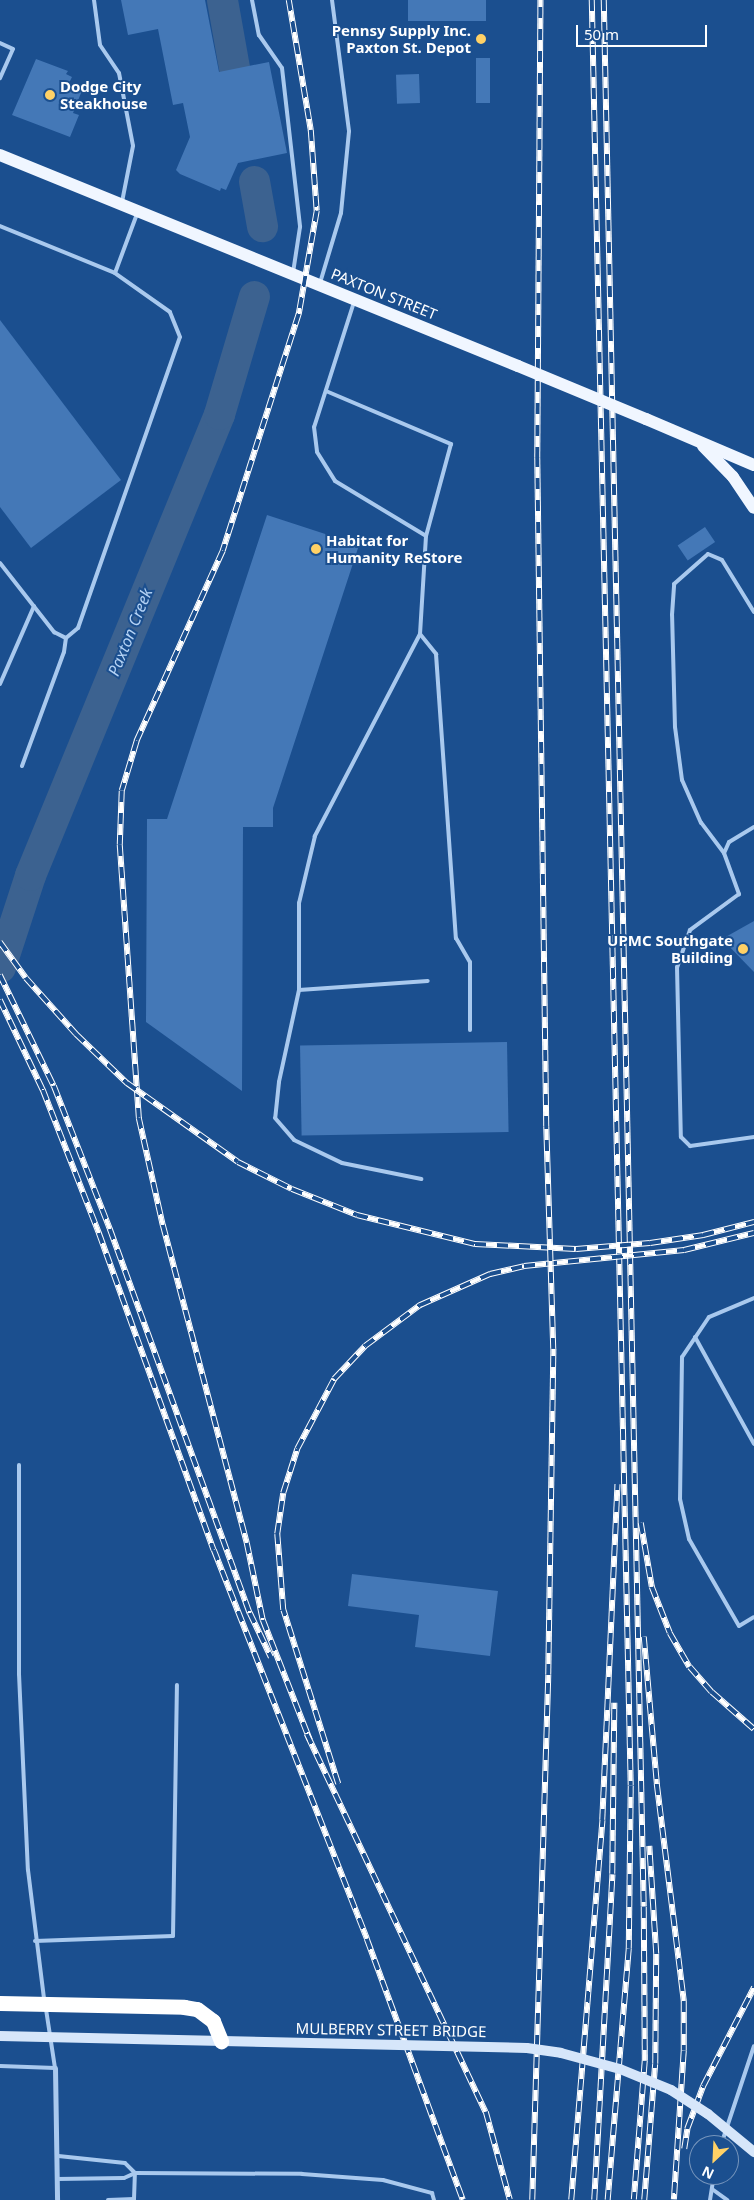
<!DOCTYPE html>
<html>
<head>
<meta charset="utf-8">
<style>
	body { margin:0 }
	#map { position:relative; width:754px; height:2200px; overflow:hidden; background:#1b4f8f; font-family:"Noto Sans",sans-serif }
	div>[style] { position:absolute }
	.river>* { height:31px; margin:-15.5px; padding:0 15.5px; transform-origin:15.5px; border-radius:15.5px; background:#3c6290 }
	.building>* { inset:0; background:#4478b7; transform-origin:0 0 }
	.lane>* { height:4px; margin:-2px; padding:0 2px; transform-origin:2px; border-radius:2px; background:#a9c9ee }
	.street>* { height:5px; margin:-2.5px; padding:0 2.5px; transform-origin:2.5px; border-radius:2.5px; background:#a9c9ee }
	.primary>* { height:12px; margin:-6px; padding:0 6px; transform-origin:6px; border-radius:6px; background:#f0f6ff }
	.rail>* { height:5.5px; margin-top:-2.75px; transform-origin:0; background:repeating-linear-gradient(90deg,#1b4f8f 0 11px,#fff 0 22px); box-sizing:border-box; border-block:1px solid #fff }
	.secondary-bridge>* { height:10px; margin:-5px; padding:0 5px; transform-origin:5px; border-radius:5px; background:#d6e6fa }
	.primary-bridge>* { height:12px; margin:-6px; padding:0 6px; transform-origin:6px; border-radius:6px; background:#f0f6ff }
	.highway-bridge>* { height:15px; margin:-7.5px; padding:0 7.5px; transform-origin:7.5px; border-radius:7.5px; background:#fff }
	.dots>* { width:14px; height:14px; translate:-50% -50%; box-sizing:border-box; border:2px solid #1b4f8f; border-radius:50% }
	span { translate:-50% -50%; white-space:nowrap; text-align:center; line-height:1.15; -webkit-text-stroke:4px #1b4f8f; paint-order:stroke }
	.poi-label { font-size:15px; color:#fff; font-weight:700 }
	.right { translate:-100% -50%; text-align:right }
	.left { translate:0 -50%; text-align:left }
	.street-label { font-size:15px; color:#fff }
	.water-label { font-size:16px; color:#b5d3f5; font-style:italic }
	.north { position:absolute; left:689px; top:2135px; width:50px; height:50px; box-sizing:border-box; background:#1b4f8f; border:1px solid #7695bc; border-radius:50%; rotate:205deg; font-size:14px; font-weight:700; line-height:20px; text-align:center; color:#fff }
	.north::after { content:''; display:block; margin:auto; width:18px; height:22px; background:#ffd166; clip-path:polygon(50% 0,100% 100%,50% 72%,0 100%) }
	.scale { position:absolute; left:576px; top:25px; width:131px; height:22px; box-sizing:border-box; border:2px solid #fff; border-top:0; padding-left:6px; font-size:15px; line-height:18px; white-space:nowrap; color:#fff; -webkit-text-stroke:4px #1b4f8f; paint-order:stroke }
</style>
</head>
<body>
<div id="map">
	<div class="river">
		<div style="left:222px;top:0;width:114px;rotate:79.9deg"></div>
		<div style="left:254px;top:181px;width:46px;rotate:79.9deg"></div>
		<div style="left:0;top:967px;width:97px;rotate:-71.9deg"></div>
		<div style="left:30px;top:875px;width:498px;rotate:-67.7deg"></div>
		<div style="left:219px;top:414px;width:123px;rotate:-73.5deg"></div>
	</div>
	<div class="building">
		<div style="clip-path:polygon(121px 0,205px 0,219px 72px,269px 62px,287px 153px,238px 163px,226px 190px,221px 188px,220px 191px,180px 174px,176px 170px,190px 137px,183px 103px,173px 105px,158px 29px,128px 35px)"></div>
		<div style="left:408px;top:0;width:78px;height:21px"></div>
		<div style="left:476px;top:58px;width:14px;height:45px"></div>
		<div style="clip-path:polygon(36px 59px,68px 71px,66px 74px,72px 77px,69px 83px,83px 88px,73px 113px,79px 115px,70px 137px,12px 115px)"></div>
		<div style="left:419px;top:74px;width:29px;height:23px;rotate:88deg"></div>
		<div style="clip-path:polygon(0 320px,121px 480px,31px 548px,0 507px)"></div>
		<div style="clip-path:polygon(267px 515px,359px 545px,273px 808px,273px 827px,243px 827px,242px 1091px,146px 1022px,147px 819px,167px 819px)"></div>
		<div style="left:705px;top:527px;width:18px;height:33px;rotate:56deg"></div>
		<div style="clip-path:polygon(754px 921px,754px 972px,722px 939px)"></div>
		<div style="left:507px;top:1042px;width:90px;height:207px;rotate:89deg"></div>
		<div style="clip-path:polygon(352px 1574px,498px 1591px,490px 1656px,415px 1647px,419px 1615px,348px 1606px)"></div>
	</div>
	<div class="lane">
		<div style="left:94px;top:0;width:45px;rotate:82.4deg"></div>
		<div style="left:100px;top:45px;width:34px;rotate:56deg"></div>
		<div style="left:119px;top:73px;width:74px;rotate:79.1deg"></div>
		<div style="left:133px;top:146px;width:57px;rotate:101.1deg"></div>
		<div style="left:252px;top:0;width:36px;rotate:79deg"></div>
		<div style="left:259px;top:35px;width:40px;rotate:55.1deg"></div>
		<div style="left:282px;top:68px;width:160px;rotate:83.5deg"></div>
		<div style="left:300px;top:227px;width:47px;rotate:98.7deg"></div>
		<div style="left:0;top:43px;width:14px;rotate:25deg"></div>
		<div style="left:13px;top:49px;width:32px;rotate:114deg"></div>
		<div style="left:0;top:226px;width:124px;rotate:22.2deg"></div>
		<div style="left:320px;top:283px;width:73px;rotate:-73.3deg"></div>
		<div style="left:341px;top:213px;width:82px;rotate:-84.4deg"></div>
		<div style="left:349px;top:131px;width:132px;rotate:-97.4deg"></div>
		<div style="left:354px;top:302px;width:131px;rotate:107.7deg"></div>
		<div style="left:314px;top:427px;width:25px;rotate:83deg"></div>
		<div style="left:317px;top:452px;width:34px;rotate:58deg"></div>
		<div style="left:335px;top:481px;width:106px;rotate:31.1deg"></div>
		<div style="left:426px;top:536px;width:98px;rotate:93.5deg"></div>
		<div style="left:420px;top:634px;width:228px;rotate:117.5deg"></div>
		<div style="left:315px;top:836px;width:69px;rotate:103.4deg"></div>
		<div style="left:299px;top:903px;width:87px;rotate:90deg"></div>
		<div style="left:299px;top:990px;width:129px;rotate:-4deg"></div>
		<div style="left:326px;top:391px;width:136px;rotate:23deg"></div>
		<div style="left:451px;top:444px;width:95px;rotate:105.2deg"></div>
		<div style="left:0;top:563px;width:88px;rotate:52deg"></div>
		<div style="left:54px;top:632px;width:13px;rotate:27deg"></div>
		<div style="left:66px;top:638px;width:16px;rotate:-40deg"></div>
		<div style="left:78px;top:628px;width:308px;rotate:-70.7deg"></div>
		<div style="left:180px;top:337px;width:27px;rotate:-112deg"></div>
		<div style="left:170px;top:312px;width:67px;rotate:-144.7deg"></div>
		<div style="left:115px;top:273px;width:63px;rotate:-69.6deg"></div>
		<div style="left:420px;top:634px;width:26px;rotate:51deg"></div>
		<div style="left:436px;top:654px;width:285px;rotate:86deg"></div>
		<div style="left:456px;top:938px;width:28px;rotate:60deg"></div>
		<div style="left:470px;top:962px;width:68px;rotate:90deg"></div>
		<div style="left:0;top:684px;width:85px;rotate:-66.4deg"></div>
		<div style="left:22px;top:766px;width:121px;rotate:-69.8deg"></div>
		<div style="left:64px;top:652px;width:14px;rotate:-82deg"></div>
		<div style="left:754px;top:827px;width:29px;rotate:149deg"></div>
		<div style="left:729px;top:842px;width:12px;rotate:114deg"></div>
		<div style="left:724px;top:853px;width:44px;rotate:69.9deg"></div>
		<div style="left:739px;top:894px;width:61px;rotate:143.7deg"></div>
		<div style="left:690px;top:930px;width:39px;rotate:109deg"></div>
		<div style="left:677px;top:967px;width:170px;rotate:88.7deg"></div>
		<div style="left:681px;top:1137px;width:13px;rotate:45deg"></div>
		<div style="left:690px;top:1146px;width:65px;rotate:-8deg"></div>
		<div style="left:724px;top:853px;width:38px;rotate:-127deg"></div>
		<div style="left:701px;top:823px;width:47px;rotate:-113.8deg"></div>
		<div style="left:682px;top:780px;width:53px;rotate:-97.5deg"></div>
		<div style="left:675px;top:727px;width:112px;rotate:-91.5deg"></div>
		<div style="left:672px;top:615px;width:31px;rotate:-86deg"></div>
		<div style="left:674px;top:584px;width:45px;rotate:-41.4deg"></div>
		<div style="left:708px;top:554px;width:15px;rotate:23deg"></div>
		<div style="left:722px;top:560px;width:61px;rotate:58.4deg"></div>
		<div style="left:299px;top:990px;width:94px;rotate:102.3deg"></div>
		<div style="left:279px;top:1082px;width:36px;rotate:96deg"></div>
		<div style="left:275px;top:1118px;width:29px;rotate:49deg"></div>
		<div style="left:294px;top:1140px;width:53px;rotate:25.6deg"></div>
		<div style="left:342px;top:1163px;width:81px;rotate:11.4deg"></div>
		<div style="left:754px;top:1298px;width:49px;rotate:157.1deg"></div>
		<div style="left:709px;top:1317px;width:48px;rotate:124deg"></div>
		<div style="left:682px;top:1357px;width:142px;rotate:90.8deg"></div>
		<div style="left:680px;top:1499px;width:41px;rotate:77.3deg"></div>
		<div style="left:689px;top:1539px;width:100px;rotate:60.1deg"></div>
		<div style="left:739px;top:1626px;width:17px;rotate:-31deg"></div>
		<div style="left:695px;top:1337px;width:122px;rotate:61.1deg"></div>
		<div style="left:19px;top:1465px;width:209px;rotate:90deg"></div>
		<div style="left:19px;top:1674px;width:196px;rotate:87.4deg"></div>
		<div style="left:28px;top:1870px;width:130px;rotate:82.9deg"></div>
		<div style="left:35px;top:1941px;width:138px;rotate:-2.1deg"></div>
		<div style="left:173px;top:1936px;width:251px;rotate:-89.1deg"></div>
		<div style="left:0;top:2066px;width:55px;rotate:2.1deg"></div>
		<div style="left:55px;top:2068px;width:60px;rotate:-98.7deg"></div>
		<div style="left:721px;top:2145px;width:104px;rotate:-71.6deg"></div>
		<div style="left:57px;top:2179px;width:67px;rotate:-0.9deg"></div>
		<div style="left:124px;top:2178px;width:12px;rotate:-24deg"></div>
		<div style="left:135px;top:2173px;width:14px;rotate:-135deg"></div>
		<div style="left:125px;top:2163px;width:67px;rotate:-174deg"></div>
		<div style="left:712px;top:2189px;width:19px;rotate:36deg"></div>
		<div style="left:108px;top:2200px;width:26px;rotate:-2deg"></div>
		<div style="left:134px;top:2199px;width:26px;rotate:-88deg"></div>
		<div style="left:135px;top:2173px;width:167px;rotate:0.3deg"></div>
		<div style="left:302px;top:2174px;width:81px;rotate:4.2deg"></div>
		<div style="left:383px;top:2180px;width:51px;rotate:14.9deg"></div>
		<div style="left:432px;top:2193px;width:7px;rotate:74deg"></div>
		<div style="left:710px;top:2200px;width:25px;rotate:-81deg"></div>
	</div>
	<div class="street">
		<div style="left:55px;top:2068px;width:132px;rotate:89.1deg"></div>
	</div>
	<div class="primary">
		<div style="left:0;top:155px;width:559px;rotate:22.16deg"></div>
		<div style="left:646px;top:419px;width:117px;rotate:23.1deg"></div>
		<div style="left:703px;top:446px;width:43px;rotate:45.9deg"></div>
		<div style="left:733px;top:477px;width:37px;rotate:56deg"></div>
	</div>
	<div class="rail">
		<div style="left:289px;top:0;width:132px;rotate:80.4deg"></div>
		<div style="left:311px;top:130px;width:81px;rotate:85.8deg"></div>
		<div style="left:317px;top:211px;width:105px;rotate:99.9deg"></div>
		<div style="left:299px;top:314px;width:249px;rotate:107.8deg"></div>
		<div style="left:223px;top:551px;width:209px;rotate:114.4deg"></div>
		<div style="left:137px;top:741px;width:52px;rotate:106.7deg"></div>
		<div style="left:122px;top:791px;width:54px;rotate:92.1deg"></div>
		<div style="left:120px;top:845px;width:274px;rotate:86deg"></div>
		<div style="left:139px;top:1118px;width:110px;rotate:77.4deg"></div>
		<div style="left:163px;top:1225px;width:329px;rotate:75.2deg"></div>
		<div style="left:247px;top:1543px;width:79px;rotate:78.3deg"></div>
		<div style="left:263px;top:1620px;width:129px;rotate:68.6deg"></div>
		<div style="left:592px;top:0;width:1786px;rotate:88.75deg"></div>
		<div style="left:631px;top:1786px;width:163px;rotate:90.7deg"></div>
		<div style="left:629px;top:1949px;width:252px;rotate:94.8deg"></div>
		<div style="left:604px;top:0;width:1907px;rotate:88.8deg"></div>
		<div style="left:644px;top:1907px;width:154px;rotate:89.6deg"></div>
		<div style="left:645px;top:2061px;width:139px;rotate:94.5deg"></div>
		<div style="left:0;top:942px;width:44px;rotate:54.2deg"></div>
		<div style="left:26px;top:978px;width:75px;rotate:48.2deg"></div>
		<div style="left:76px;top:1034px;width:71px;rotate:43.9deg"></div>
		<div style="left:127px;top:1083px;width:136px;rotate:35.4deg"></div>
		<div style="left:238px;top:1162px;width:60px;rotate:26.6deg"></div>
		<div style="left:292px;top:1189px;width:70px;rotate:21.8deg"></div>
		<div style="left:357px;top:1215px;width:122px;rotate:13.8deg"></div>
		<div style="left:475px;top:1244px;width:101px;rotate:2.8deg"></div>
		<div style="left:576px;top:1249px;width:74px;rotate:-4.6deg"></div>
		<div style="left:650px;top:1243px;width:54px;rotate:-8.6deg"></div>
		<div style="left:703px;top:1235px;width:53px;rotate:-14.3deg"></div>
		<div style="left:0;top:975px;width:123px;rotate:64.1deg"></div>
		<div style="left:54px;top:1086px;width:154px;rotate:68.6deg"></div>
		<div style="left:110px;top:1229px;width:409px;rotate:70deg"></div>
		<div style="left:250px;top:1613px;width:49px;rotate:64.5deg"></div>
		<div style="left:0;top:1000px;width:100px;rotate:64.5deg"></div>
		<div style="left:43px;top:1090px;width:154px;rotate:68.6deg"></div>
		<div style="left:99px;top:1233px;width:337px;rotate:70.1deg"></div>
		<div style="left:214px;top:1550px;width:418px;rotate:68.5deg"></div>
		<div style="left:367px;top:1939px;width:278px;rotate:69.8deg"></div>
		<div style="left:641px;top:1523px;width:65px;rotate:80.2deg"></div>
		<div style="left:652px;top:1587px;width:49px;rotate:68.6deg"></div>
		<div style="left:670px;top:1633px;width:39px;rotate:60deg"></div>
		<div style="left:690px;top:1667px;width:33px;rotate:49deg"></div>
		<div style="left:712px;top:1692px;width:56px;rotate:41.4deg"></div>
		<div style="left:644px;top:1637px;width:148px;rotate:84.9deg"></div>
		<div style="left:657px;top:1784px;width:219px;rotate:82.9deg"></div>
		<div style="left:684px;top:2001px;width:50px;rotate:90deg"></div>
		<div style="left:684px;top:2051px;width:149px;rotate:93.8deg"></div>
		<div style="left:307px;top:1734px;width:418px;rotate:64.7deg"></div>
		<div style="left:486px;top:2112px;width:91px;rotate:74.7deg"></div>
		<div style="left:338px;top:1784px;width:182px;rotate:-107.5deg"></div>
		<div style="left:283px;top:1610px;width:76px;rotate:-94.5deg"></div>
		<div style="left:277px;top:1534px;width:41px;rotate:-81.7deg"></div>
		<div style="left:283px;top:1493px;width:46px;rotate:-72.3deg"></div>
		<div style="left:297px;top:1449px;width:79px;rotate:-62.1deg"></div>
		<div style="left:334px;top:1379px;width:45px;rotate:-46.8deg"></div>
		<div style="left:365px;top:1346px;width:69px;rotate:-36.7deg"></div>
		<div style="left:420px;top:1305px;width:77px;rotate:-23.9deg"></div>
		<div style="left:490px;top:1274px;width:35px;rotate:-13deg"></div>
		<div style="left:524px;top:1266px;width:161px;rotate:-5.7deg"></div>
		<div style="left:684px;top:1250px;width:72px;rotate:-13.7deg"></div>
		<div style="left:684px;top:2149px;width:20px;rotate:-81deg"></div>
		<div style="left:687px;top:2129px;width:46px;rotate:-69.6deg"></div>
		<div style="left:703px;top:2086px;width:111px;rotate:-62.7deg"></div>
		<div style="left:532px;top:2200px;width:525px;rotate:-88.25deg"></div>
		<div style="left:548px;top:1675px;width:326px;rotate:-89.1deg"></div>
		<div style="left:553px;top:1349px;width:222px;rotate:-91.8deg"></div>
		<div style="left:546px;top:1127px;width:669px;rotate:-90.77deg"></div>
		<div style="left:537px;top:458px;width:458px;rotate:-89.6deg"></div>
		<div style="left:571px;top:2200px;width:381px;rotate:-85.3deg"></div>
		<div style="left:602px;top:1820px;width:336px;rotate:-87.4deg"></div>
		<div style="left:594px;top:2200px;width:326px;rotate:-86.8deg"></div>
		<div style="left:612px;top:1874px;width:171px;rotate:-89.3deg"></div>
		<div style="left:644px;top:2200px;width:136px;rotate:-85.4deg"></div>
		<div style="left:655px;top:2064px;width:110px;rotate:-89.5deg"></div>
		<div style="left:656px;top:1954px;width:108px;rotate:-93.7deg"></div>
	</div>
	<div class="secondary-bridge">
		<div style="left:0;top:2036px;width:527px;rotate:1.3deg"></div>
		<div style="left:527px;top:2048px;width:34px;rotate:8deg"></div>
		<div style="left:561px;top:2053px;width:61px;rotate:15.2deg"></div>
		<div style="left:620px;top:2069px;width:55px;rotate:22.4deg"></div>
		<div style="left:671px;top:2090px;width:44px;rotate:33deg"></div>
		<div style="left:708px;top:2114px;width:60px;rotate:39.6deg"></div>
	</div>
	<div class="primary-bridge">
		<div style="left:518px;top:366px;width:139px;rotate:22.5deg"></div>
	</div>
	<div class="highway-bridge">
		<div style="left:0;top:2003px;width:184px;rotate:1.2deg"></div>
		<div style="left:184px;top:2007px;width:13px;rotate:9deg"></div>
		<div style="left:197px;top:2009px;width:20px;rotate:37deg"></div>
		<div style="left:213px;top:2021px;width:22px;rotate:68deg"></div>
	</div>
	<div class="dots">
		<div style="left:481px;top:39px;background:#ffd166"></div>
		<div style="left:50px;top:95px;background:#ffd166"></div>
		<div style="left:316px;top:549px;background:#ffd166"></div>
		<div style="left:743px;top:949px;background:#ffd166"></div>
	</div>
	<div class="poi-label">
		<span class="right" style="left:471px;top:39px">Pennsy Supply Inc.<br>Paxton St. Depot</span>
		<span class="left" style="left:60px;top:95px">Dodge City<br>Steakhouse</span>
		<span class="left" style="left:326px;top:549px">Habitat for<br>Humanity ReStore</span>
		<span class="right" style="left:733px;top:949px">UPMC Southgate<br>Building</span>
	</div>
	<div class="street-label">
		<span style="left:384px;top:294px;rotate:22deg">PAXTON STREET</span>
		<span style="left:391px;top:2030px;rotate:1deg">MULBERRY STREET BRIDGE</span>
	</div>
	<div class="water-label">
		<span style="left:130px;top:632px;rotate:-68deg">Paxton Creek</span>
	</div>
	<div class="north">N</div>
	<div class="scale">50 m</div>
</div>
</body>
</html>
